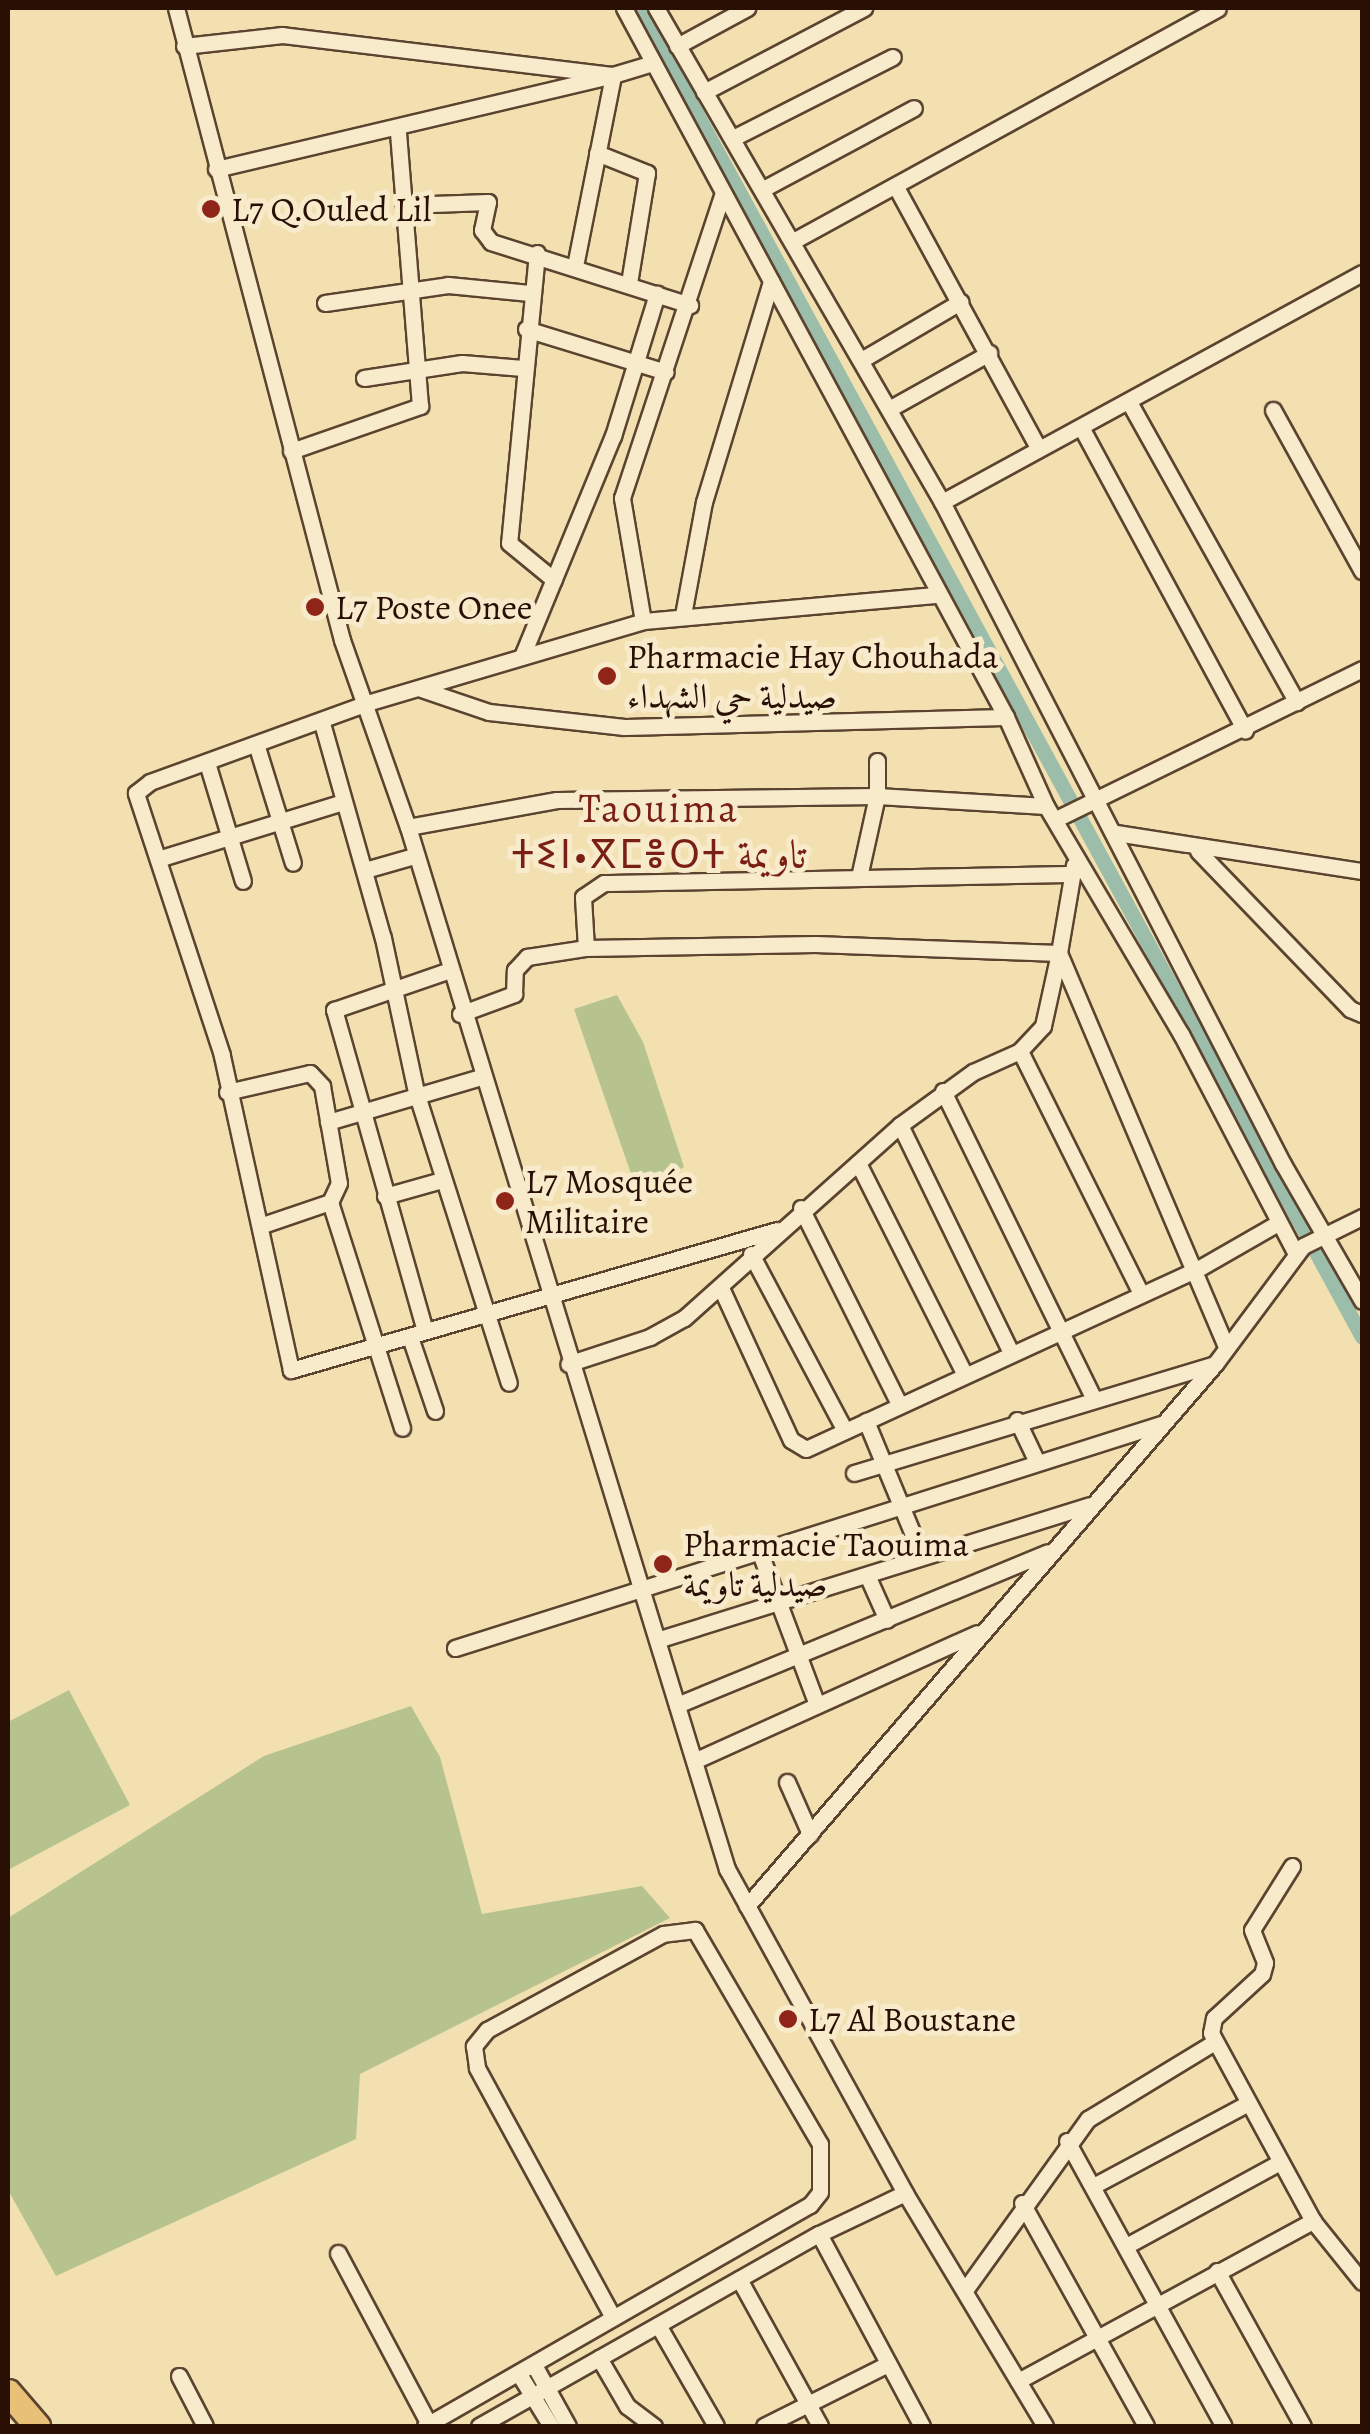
<!DOCTYPE html>
<html>
<head>
<meta charset="utf-8">
<style>
	body { margin:0 }
	#map { position:relative; width:1370px; height:2434px; overflow:hidden; background:#f2e0b0; font-family:Alegreya,Amiri,"Noto Sans Tifinagh",serif }
	div>[style] { position:absolute }
	.green>* { inset:0; background:#b6c38e }
	.canal>* { height:15px; margin:-7.5px; padding:0 7.5px; transform-origin:7.5px; border-radius:7.5px; background:#9bbdaa }
	.roads { filter:drop-shadow(2px 0 #5c4330) drop-shadow(-2px 0 #5c4330) drop-shadow(0 2px #5c4330) drop-shadow(0 -2px #5c4330) }
	.street>* { height:15px; margin:-7.5px; padding:0 7.5px; transform-origin:7.5px; border-radius:7.5px; background:#f7ebcc }
	.primary>* { height:25px; margin:-12.5px; padding:0 12.5px; transform-origin:12.5px; border-radius:12.5px; background:#e9c078 }
	.dots>* { width:28px; height:28px; translate:-50% -50%; box-sizing:border-box; border:5px solid #f7ebcc; border-radius:50% }
	span { translate:-50% -50%; white-space:nowrap; text-align:center; line-height:1.15; -webkit-text-stroke:10px #f7ebcc; paint-order:stroke }
	.poi-label { font-size:35px; color:#2a0f05 }
	.left { translate:0 -50%; text-align:left }
	.quarter-label { font-size:40px; color:#7a1f14; letter-spacing:2.5px }
	.frame { position:absolute; inset:0; border:10px solid #2a0f05; pointer-events:none }
</style>
</head>
<body>
<div id="map">
	<div class="green">
		<div style="clip-path:polygon(617px 995px,643px 1042px,684px 1167px,637px 1191px,574px 1009px)"></div>
		<div style="clip-path:polygon(69px 1690px,130px 1805px,8px 1870px,8px 1722px)"></div>
		<div style="clip-path:polygon(411px 1706px,440px 1757px,482px 1914px,642px 1886px,670px 1918px,360px 2074px,356px 2139px,56px 2276px,8px 2190px,8px 1918px,264px 1756px)"></div>
	</div>
	<div class="canal">
		<div style="left:639px;top:8px;width:1513px;rotate:61.45deg"></div>
	</div>
	<div class="roads">
		<div class="street">
			<div style="left:176px;top:8px;width:653px;rotate:75.28deg"></div>
			<div style="left:342px;top:640px;width:198px;rotate:70.6deg"></div>
			<div style="left:408px;top:827px;width:1090px;rotate:72.98deg"></div>
			<div style="left:727px;top:1869px;width:370px;rotate:61.2deg"></div>
			<div style="left:905px;top:2193px;width:272px;rotate:59deg"></div>
			<div style="left:624px;top:8px;width:805px;rotate:61.68deg"></div>
			<div style="left:1006px;top:717px;width:98px;rotate:65.8deg"></div>
			<div style="left:1046px;top:806px;width:265px;rotate:59.4deg"></div>
			<div style="left:1181px;top:1034px;width:248px;rotate:62.4deg"></div>
			<div style="left:656px;top:8px;width:571px;rotate:59.93deg"></div>
			<div style="left:942px;top:502px;width:745px;rotate:62.75deg"></div>
			<div style="left:1283px;top:1164px;width:158px;rotate:60deg"></div>
			<div style="left:184px;top:46px;width:99px;rotate:-6.4deg"></div>
			<div style="left:282px;top:35px;width:333px;rotate:6.9deg"></div>
			<div style="left:677px;top:46px;width:80px;rotate:-28.5deg"></div>
			<div style="left:704px;top:92px;width:181px;rotate:-27.7deg"></div>
			<div style="left:733px;top:138px;width:179px;rotate:-26.9deg"></div>
			<div style="left:597px;top:153px;width:54px;rotate:21.8deg"></div>
			<div style="left:647px;top:173px;width:111px;rotate:99.3deg"></div>
			<div style="left:216px;top:169px;width:397px;rotate:-13.3deg"></div>
			<div style="left:896px;top:187px;width:296px;rotate:61.4deg"></div>
			<div style="left:763px;top:189px;width:171px;rotate:-28.2deg"></div>
			<div style="left:404px;top:205px;width:84px;rotate:-2deg"></div>
			<div style="left:488px;top:202px;width:29px;rotate:102deg"></div>
			<div style="left:482px;top:230px;width:15px;rotate:53deg"></div>
			<div style="left:491px;top:242px;width:209px;rotate:17.6deg"></div>
			<div style="left:795px;top:240px;width:482px;rotate:-28.7deg"></div>
			<div style="left:537px;top:253px;width:291px;rotate:95.5deg"></div>
			<div style="left:509px;top:543px;width:58px;rotate:39.4deg"></div>
			<div style="left:575px;top:266px;width:195px;rotate:-78.7deg"></div>
			<div style="left:613px;top:75px;width:42px;rotate:-16.7deg"></div>
			<div style="left:325px;top:303px;width:124px;rotate:-8.3deg"></div>
			<div style="left:448px;top:285px;width:82px;rotate:5.6deg"></div>
			<div style="left:526px;top:329px;width:146px;rotate:17.1deg"></div>
			<div style="left:863px;top:359px;width:113px;rotate:-30.4deg"></div>
			<div style="left:364px;top:378px;width:99px;rotate:-8.7deg"></div>
			<div style="left:462px;top:363px;width:61px;rotate:4.7deg"></div>
			<div style="left:1129px;top:402px;width:344px;rotate:60.8deg"></div>
			<div style="left:889px;top:409px;width:115px;rotate:-29.2deg"></div>
			<div style="left:1273px;top:410px;width:184px;rotate:61.1deg"></div>
			<div style="left:1081px;top:427px;width:345px;rotate:61.6deg"></div>
			<div style="left:291px;top:451px;width:137px;rotate:-19.2deg"></div>
			<div style="left:420px;top:406px;width:276px;rotate:-94.6deg"></div>
			<div style="left:942px;top:502px;width:478px;rotate:-28.6deg"></div>
			<div style="left:683px;top:615px;width:115px;rotate:-79.5deg"></div>
			<div style="left:704px;top:502px;width:231px;rotate:-73.1deg"></div>
			<div style="left:643px;top:621px;width:125px;rotate:-99.7deg"></div>
			<div style="left:622px;top:498px;width:319px;rotate:-71.7deg"></div>
			<div style="left:523px;top:654px;width:236px;rotate:-67.6deg"></div>
			<div style="left:613px;top:436px;width:149px;rotate:-72.8deg"></div>
			<div style="left:421px;top:689px;width:72px;rotate:18.7deg"></div>
			<div style="left:489px;top:712px;width:136px;rotate:6.3deg"></div>
			<div style="left:624px;top:727px;width:382px;rotate:-1.5deg"></div>
			<div style="left:322px;top:723px;width:223px;rotate:74.2deg"></div>
			<div style="left:383px;top:938px;width:157px;rotate:77.9deg"></div>
			<div style="left:416px;top:1092px;width:305px;rotate:72.3deg"></div>
			<div style="left:257px;top:747px;width:121px;rotate:72.8deg"></div>
			<div style="left:208px;top:766px;width:120px;rotate:73.1deg"></div>
			<div style="left:1056px;top:819px;width:341px;rotate:-26.1deg"></div>
			<div style="left:408px;top:827px;width:151px;rotate:-10.3deg"></div>
			<div style="left:557px;top:800px;width:320px;rotate:-0.7deg"></div>
			<div style="left:877px;top:796px;width:169px;rotate:3.4deg"></div>
			<div style="left:1116px;top:833px;width:249px;rotate:8.8deg"></div>
			<div style="left:1198px;top:851px;width:219px;rotate:46.1deg"></div>
			<div style="left:1350px;top:1009px;width:13px;rotate:23deg"></div>
			<div style="left:158px;top:859px;width:194px;rotate:-17.1deg"></div>
			<div style="left:1074px;top:865px;width:89px;rotate:99.7deg"></div>
			<div style="left:1059px;top:953px;width:428px;rotate:67deg"></div>
			<div style="left:365px;top:870px;width:51px;rotate:-15.9deg"></div>
			<div style="left:859px;top:877px;width:83px;rotate:-77.5deg"></div>
			<div style="left:877px;top:796px;width:35px;rotate:-90deg"></div>
			<div style="left:586px;top:948px;width:51px;rotate:-93.4deg"></div>
			<div style="left:583px;top:897px;width:25px;rotate:-34deg"></div>
			<div style="left:604px;top:883px;width:468px;rotate:-1.1deg"></div>
			<div style="left:460px;top:1014px;width:58px;rotate:-20.3deg"></div>
			<div style="left:514px;top:994px;width:24px;rotate:-88deg"></div>
			<div style="left:515px;top:970px;width:18px;rotate:-47deg"></div>
			<div style="left:527px;top:957px;width:60px;rotate:-8.7deg"></div>
			<div style="left:586px;top:948px;width:229px;rotate:-1deg"></div>
			<div style="left:815px;top:944px;width:244px;rotate:2.1deg"></div>
			<div style="left:1059px;top:953px;width:75px;rotate:102.4deg"></div>
			<div style="left:1043px;top:1026px;width:34px;rotate:133deg"></div>
			<div style="left:1020px;top:1051px;width:51px;rotate:155.9deg"></div>
			<div style="left:973px;top:1072px;width:90px;rotate:144deg"></div>
			<div style="left:900px;top:1125px;width:290px;rotate:138.2deg"></div>
			<div style="left:684px;top:1318px;width:39px;rotate:151deg"></div>
			<div style="left:650px;top:1337px;width:86px;rotate:161.8deg"></div>
			<div style="left:1020px;top:1051px;width:271px;rotate:63.5deg"></div>
			<div style="left:943px;top:1091px;width:341px;rotate:63.9deg"></div>
			<div style="left:227px;top:1092px;width:85px;rotate:-12.9deg"></div>
			<div style="left:310px;top:1073px;width:18px;rotate:47deg"></div>
			<div style="left:322px;top:1086px;width:98px;rotate:80.1deg"></div>
			<div style="left:339px;top:1183px;width:21px;rotate:115deg"></div>
			<div style="left:330px;top:1202px;width:74px;rotate:161.1deg"></div>
			<div style="left:328px;top:1122px;width:159px;rotate:-16.4deg"></div>
			<div style="left:900px;top:1125px;width:251px;rotate:64deg"></div>
			<div style="left:858px;top:1163px;width:235px;rotate:63.2deg"></div>
			<div style="left:385px;top:1196px;width:59px;rotate:-15.7deg"></div>
			<div style="left:330px;top:1202px;width:237px;rotate:72.3deg"></div>
			<div style="left:801px;top:1208px;width:219px;rotate:63.4deg"></div>
			<div style="left:777px;top:1230px;width:506px;rotate:163.93deg"></div>
			<div style="left:291px;top:1370px;width:322px;rotate:-102.4deg"></div>
			<div style="left:222px;top:1055px;width:276px;rotate:-108.2deg"></div>
			<div style="left:136px;top:793px;width:18px;rotate:-38deg"></div>
			<div style="left:150px;top:782px;width:231px;rotate:-20deg"></div>
			<div style="left:367px;top:703px;width:288px;rotate:-16.5deg"></div>
			<div style="left:643px;top:621px;width:294px;rotate:-5.1deg"></div>
			<div style="left:751px;top:1254px;width:200px;rotate:62deg"></div>
			<div style="left:721px;top:1288px;width:167px;rotate:65.3deg"></div>
			<div style="left:791px;top:1440px;width:17px;rotate:31deg"></div>
			<div style="left:806px;top:1449px;width:429px;rotate:-24.7deg"></div>
			<div style="left:1196px;top:1270px;width:95px;rotate:-29.8deg"></div>
			<div style="left:425px;top:1331px;width:334px;rotate:-105.8deg"></div>
			<div style="left:334px;top:1010px;width:120px;rotate:-19deg"></div>
			<div style="left:410px;top:1337px;width:78px;rotate:71.3deg"></div>
			<div style="left:1017px;top:1420px;width:47px;rotate:64.5deg"></div>
			<div style="left:866px;top:1421px;width:146px;rotate:67.5deg"></div>
			<div style="left:854px;top:1473px;width:376px;rotate:-16.8deg"></div>
			<div style="left:760px;top:1553px;width:162px;rotate:69.4deg"></div>
			<div style="left:867px;top:1575px;width:49px;rotate:66deg"></div>
			<div style="left:660px;top:1639px;width:450px;rotate:-17.3deg"></div>
			<div style="left:455px;top:1648px;width:741px;rotate:-17.6deg"></div>
			<div style="left:677px;top:1705px;width:401px;rotate:-22.4deg"></div>
			<div style="left:696px;top:1760px;width:308px;rotate:-24.3deg"></div>
			<div style="left:787px;top:1782px;width:57px;rotate:66.1deg"></div>
			<div style="left:1292px;top:1866px;width:75px;rotate:122deg"></div>
			<div style="left:1252px;top:1930px;width:35px;rotate:68deg"></div>
			<div style="left:1265px;top:1963px;width:11px;rotate:105deg"></div>
			<div style="left:1262px;top:1974px;width:65px;rotate:137.5deg"></div>
			<div style="left:1214px;top:2018px;width:15px;rotate:101deg"></div>
			<div style="left:1211px;top:2033px;width:214px;rotate:61.5deg"></div>
			<div style="left:1313px;top:2221px;width:78px;rotate:51.2deg"></div>
			<div style="left:747px;top:1906px;width:716px;rotate:-49.19deg"></div>
			<div style="left:1215px;top:1364px;width:147px;rotate:-53.3deg"></div>
			<div style="left:1303px;top:1246px;width:66px;rotate:-26.2deg"></div>
			<div style="left:1067px;top:2141px;width:325px;rotate:61.2deg"></div>
			<div style="left:1095px;top:2185px;width:172px;rotate:-28.1deg"></div>
			<div style="left:1022px;top:2203px;width:255px;rotate:60.9deg"></div>
			<div style="left:819px;top:2234px;width:218px;rotate:61.8deg"></div>
			<div style="left:1126px;top:2246px;width:175px;rotate:-28.6deg"></div>
			<div style="left:338px;top:2253px;width:194px;rotate:62deg"></div>
			<div style="left:1217px;top:2271px;width:177px;rotate:61deg"></div>
			<div style="left:739px;top:2279px;width:168px;rotate:61.1deg"></div>
			<div style="left:965px;top:2290px;width:211px;rotate:-54.3deg"></div>
			<div style="left:1088px;top:2119px;width:146px;rotate:-31.3deg"></div>
			<div style="left:658px;top:2325px;width:116px;rotate:60.1deg"></div>
			<div style="left:599px;top:2358px;width:56px;rotate:59.7deg"></div>
			<div style="left:627px;top:2406px;width:34px;rotate:37deg"></div>
			<div style="left:534px;top:2365px;width:70px;rotate:60.9deg"></div>
			<div style="left:519px;top:2374px;width:61px;rotate:58.4deg"></div>
			<div style="left:179px;top:2376px;width:56px;rotate:62.5deg"></div>
			<div style="left:1018px;top:2381px;width:336px;rotate:-28.5deg"></div>
			<div style="left:425px;top:2426px;width:444px;rotate:-29.9deg"></div>
			<div style="left:810px;top:2205px;width:16px;rotate:-52deg"></div>
			<div style="left:820px;top:2192px;width:48px;rotate:-90deg"></div>
			<div style="left:820px;top:2144px;width:248px;rotate:-120.3deg"></div>
			<div style="left:695px;top:1930px;width:32px;rotate:173deg"></div>
			<div style="left:663px;top:1934px;width:200px;rotate:151.4deg"></div>
			<div style="left:487px;top:2030px;width:21px;rotate:129deg"></div>
			<div style="left:474px;top:2046px;width:22px;rotate:82deg"></div>
			<div style="left:477px;top:2068px;width:284px;rotate:61.4deg"></div>
			<div style="left:479px;top:2426px;width:390px;rotate:-29.5deg"></div>
			<div style="left:819px;top:2234px;width:95px;rotate:-25.5deg"></div>
			<div style="left:764px;top:2426px;width:139px;rotate:-26.6deg"></div>
		</div>
		<div class="primary">
			<div style="left:8px;top:2392px;width:45px;rotate:49.5deg"></div>
		</div>
	</div>
	<div class="dots">
		<div style="left:211px;top:209px;background:#8f2418"></div>
		<div style="left:315px;top:607px;background:#8f2418"></div>
		<div style="left:607px;top:676px;background:#8f2418"></div>
		<div style="left:505px;top:1201px;background:#8f2418"></div>
		<div style="left:663px;top:1564px;background:#8f2418"></div>
		<div style="left:788px;top:2019px;background:#8f2418"></div>
	</div>
	<div class="poi-label">
		<span class="left" style="left:231px;top:209px">L7 Q.Ouled Lil</span>
		<span class="left" style="left:335px;top:607px">L7 Poste Onee</span>
		<span class="left" style="left:627px;top:676px">Pharmacie Hay Chouhada<br>صيدلية حي الشهداء</span>
		<span class="left" style="left:525px;top:1201px">L7 Mosquée<br>Militaire</span>
		<span class="left" style="left:683px;top:1564px">Pharmacie Taouima<br>صيدلية تاويمة</span>
		<span class="left" style="left:808px;top:2019px">L7 Al Boustane</span>
	</div>
	<div class="quarter-label">
		<span style="left:659px;top:832px">Taouima<br>ⵜⵉⵏ•ⴳⵎⴻⵔⵜ تاويمة</span>
	</div>
	<div class="frame"></div>
</div>
</body>
</html>
